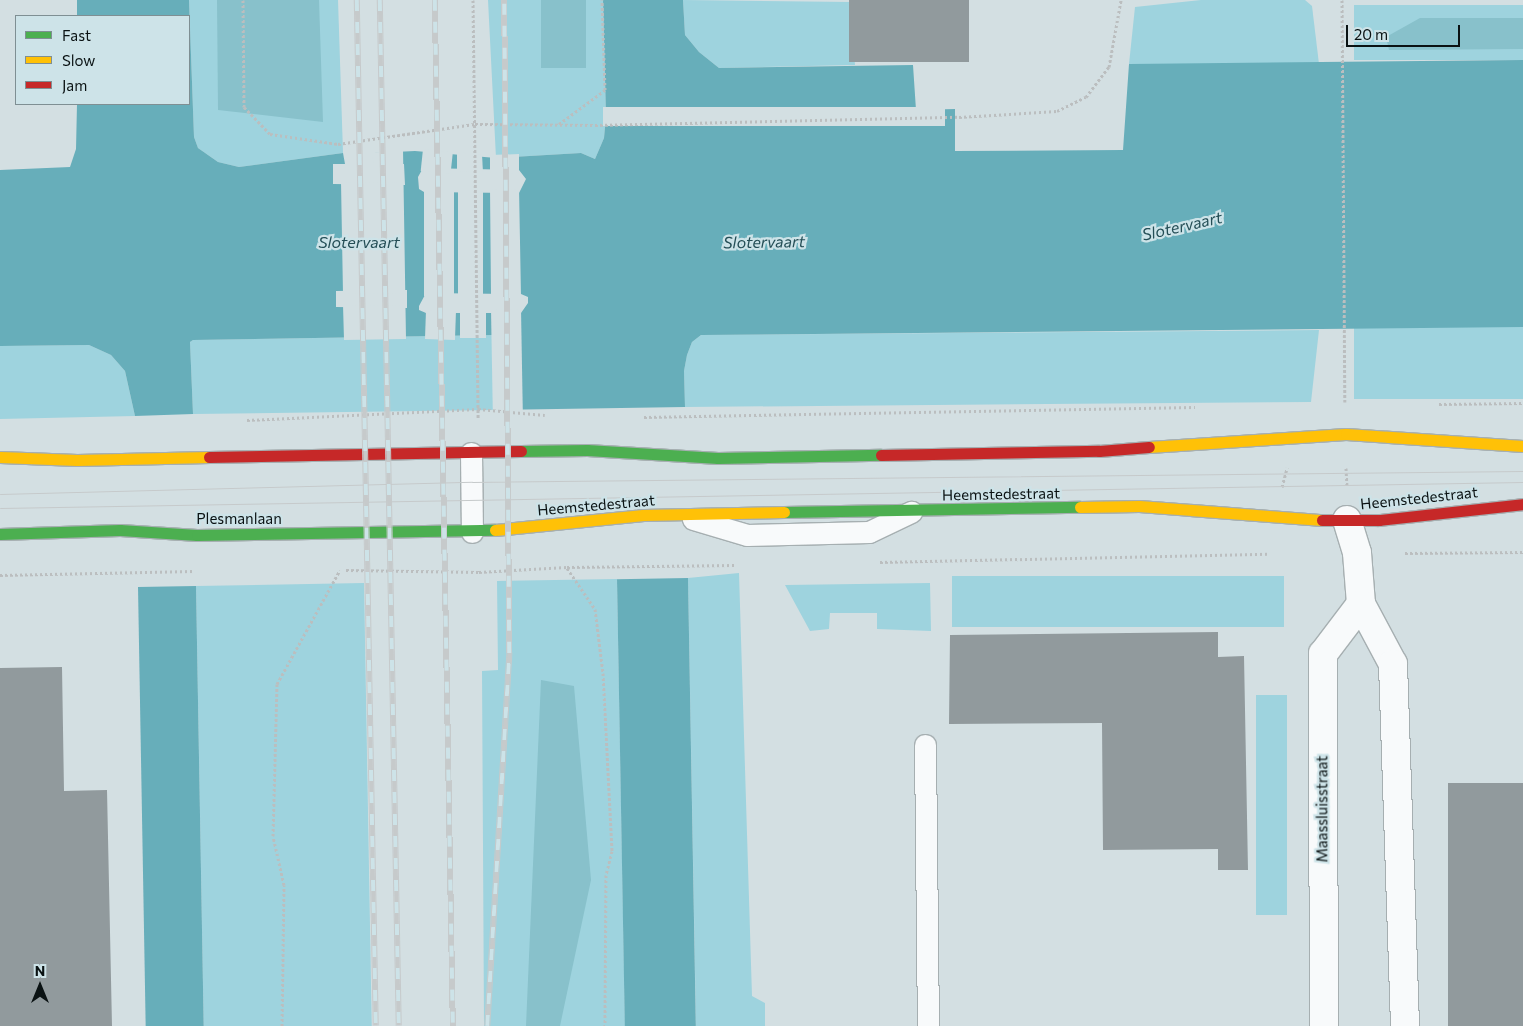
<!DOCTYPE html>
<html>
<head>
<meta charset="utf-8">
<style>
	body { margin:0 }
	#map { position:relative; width:1523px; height:1026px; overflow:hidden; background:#d3dfe2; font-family:Commissioner,sans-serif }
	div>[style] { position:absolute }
	.green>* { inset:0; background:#9ed3de; transform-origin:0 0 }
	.forest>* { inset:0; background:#88c1cb; transform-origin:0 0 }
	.water>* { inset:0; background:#67aeba; transform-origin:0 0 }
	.pier>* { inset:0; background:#d3dfe2; transform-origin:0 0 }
	.building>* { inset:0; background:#919a9d; transform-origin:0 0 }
	.path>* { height:3px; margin-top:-1.5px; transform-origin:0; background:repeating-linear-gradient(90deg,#bbbebf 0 2.5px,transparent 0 5px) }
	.roads { filter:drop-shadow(1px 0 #a6afb1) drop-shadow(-1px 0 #a6afb1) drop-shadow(0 1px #a6afb1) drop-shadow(0 -1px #a6afb1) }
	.lane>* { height:21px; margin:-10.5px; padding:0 10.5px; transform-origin:10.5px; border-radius:10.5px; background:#f8fafb }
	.street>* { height:28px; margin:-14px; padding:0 14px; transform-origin:14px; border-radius:14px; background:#f8fafb }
	.fast>* { height:11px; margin:-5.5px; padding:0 5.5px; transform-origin:5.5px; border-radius:5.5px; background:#4caf50 }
	.slow>* { height:11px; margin:-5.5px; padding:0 5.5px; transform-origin:5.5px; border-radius:5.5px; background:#ffc107 }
	.jam>* { height:11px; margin:-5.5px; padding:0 5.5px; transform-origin:5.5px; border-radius:5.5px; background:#c62828 }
	.tram>* { height:1px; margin:-0.5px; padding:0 0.5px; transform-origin:0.5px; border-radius:0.5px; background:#c6cacb }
	.rail>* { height:5.5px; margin-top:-2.75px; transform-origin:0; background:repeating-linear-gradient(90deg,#cde3e8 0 11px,#c6cacb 0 22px); box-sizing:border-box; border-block:1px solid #c6cacb }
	span { translate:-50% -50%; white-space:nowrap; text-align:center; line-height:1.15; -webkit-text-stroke:4.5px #cde3e8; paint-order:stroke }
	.street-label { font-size:15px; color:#0a1213 }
	.water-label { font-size:16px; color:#244e56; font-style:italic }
	.legend { position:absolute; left:15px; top:15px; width:175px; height:90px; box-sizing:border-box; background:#cde3e8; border:1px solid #7f8f93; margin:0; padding:6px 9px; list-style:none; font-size:15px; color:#0a1213 }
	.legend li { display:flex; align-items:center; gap:10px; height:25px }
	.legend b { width:25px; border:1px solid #7f8f93 }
	.north { position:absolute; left:15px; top:961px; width:50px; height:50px; -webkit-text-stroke:4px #cde3e8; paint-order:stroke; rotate:0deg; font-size:14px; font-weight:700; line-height:20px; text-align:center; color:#0a1213 }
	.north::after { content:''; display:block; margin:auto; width:18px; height:22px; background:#0a1213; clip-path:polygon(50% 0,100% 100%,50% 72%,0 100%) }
	.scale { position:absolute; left:1346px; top:25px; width:114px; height:22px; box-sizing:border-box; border:2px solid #0a1213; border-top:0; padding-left:6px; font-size:15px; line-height:18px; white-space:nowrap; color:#0a1213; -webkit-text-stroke:4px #cde3e8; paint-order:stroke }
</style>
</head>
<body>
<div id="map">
	<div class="green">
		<div style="clip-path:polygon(189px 0,338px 0,343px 153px,239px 167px,218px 162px,198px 148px,194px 137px)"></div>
		<div style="clip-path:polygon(488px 0,603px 0,606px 116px,604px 138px,595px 159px,581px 153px,496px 158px)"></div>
		<div style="clip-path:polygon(683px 0,850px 2px,855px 65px,719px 68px,699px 52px,685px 35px)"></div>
		<div style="clip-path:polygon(1201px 0,1305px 0,1312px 6px,1319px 64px,1129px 64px,1135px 7px)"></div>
		<div style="left:1523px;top:5px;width:55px;height:169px;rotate:90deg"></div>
		<div style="left:1523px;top:327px;width:72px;height:169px;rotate:90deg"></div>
		<div style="clip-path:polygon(1319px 330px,1311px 402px,685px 407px,684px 371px,687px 355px,692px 342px,701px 335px)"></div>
		<div style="clip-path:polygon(494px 335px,495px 410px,193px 414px,190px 342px,193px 340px)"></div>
		<div style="clip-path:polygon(89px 345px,111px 355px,125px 371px,135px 416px,0 419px,0 346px)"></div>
		<div style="clip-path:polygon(739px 573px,752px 996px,765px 1003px,765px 1026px,696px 1026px,688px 578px)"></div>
		<div style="left:1284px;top:576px;width:51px;height:332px;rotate:90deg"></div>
		<div style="clip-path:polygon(617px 579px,625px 1026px,484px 1026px,482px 671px,498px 670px,497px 581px)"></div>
		<div style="left:364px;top:583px;width:443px;height:168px;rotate:89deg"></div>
		<div style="clip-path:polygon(930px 583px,931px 631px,877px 629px,877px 613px,830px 613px,829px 629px,810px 631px,785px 585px)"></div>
		<div style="left:1256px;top:695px;width:31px;height:220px"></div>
	</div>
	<div class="forest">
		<div style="clip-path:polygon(217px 0,319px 0,323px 122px,218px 110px)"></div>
		<div style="left:541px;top:0;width:45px;height:68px"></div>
		<div style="clip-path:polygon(1420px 18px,1523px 18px,1523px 49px,1389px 50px,1386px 37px)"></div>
		<div style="clip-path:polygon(541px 680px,574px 686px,591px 880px,560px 1026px,526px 1026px)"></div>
	</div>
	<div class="water">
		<div style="clip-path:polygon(evenodd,77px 0,189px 0,194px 137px,198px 148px,218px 162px,239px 167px,343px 153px,345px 164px,333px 164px,333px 184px,405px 185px,404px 164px,375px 164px,374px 153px,415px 151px,496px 158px,581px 153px,595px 159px,604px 138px,606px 116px,603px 0,683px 0,685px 35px,699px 52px,719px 68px,913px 65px,916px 110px,955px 109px,955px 151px,1123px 150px,1129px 64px,1523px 60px,1523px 327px,701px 335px,692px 342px,687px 355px,684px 371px,685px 407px,495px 410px,494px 335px,193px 340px,190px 342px,193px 414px,135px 416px,125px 371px,111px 355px,89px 345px,0 346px,0 170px,70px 167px,76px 149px,77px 104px,189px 104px,189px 16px,77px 16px,77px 0,423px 168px,519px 170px,526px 179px,519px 193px,424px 192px,419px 189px,418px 177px,423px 168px,77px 0,407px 290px,407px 308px,336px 307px,336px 291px,407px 290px,77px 0,426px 293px,521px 294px,528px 297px,528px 303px,521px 313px,426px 313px,419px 310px,419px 306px,426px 293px)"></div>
		<div style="left:688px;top:578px;width:448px;height:71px;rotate:89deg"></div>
		<div style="left:196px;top:586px;width:440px;height:58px;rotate:89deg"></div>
	</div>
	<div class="pier">
		<div style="left:945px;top:107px;width:19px;height:342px;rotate:90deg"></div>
		<div style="clip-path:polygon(403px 149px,406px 339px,344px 340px,343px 305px,405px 306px,405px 293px,343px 294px,341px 182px,402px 183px,402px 166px,374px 166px,372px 153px)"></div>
		<div style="left:423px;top:149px;width:30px;height:22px;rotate:6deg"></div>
		<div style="clip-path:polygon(457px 152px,482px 155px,483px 172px,457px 171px)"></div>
		<div style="clip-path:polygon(519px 154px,519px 174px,490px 172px,490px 155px)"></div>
		<div style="clip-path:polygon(519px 187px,521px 296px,491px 296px,490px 189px,518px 190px)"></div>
		<div style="left:424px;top:189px;width:30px;height:107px"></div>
		<div style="left:458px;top:189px;width:25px;height:107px"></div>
		<div style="left:521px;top:309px;width:103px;height:30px;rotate:89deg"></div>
		<div style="left:426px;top:310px;width:30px;height:29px;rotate:2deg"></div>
		<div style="left:460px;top:311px;width:26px;height:27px"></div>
	</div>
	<div class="building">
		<div style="left:849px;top:0;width:120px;height:62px"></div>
		<div style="clip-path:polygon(1218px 632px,1218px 657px,1244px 656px,1248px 870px,1218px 870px,1218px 849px,1103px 850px,1102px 723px,949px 724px,950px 635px)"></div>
		<div style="clip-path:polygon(62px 667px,64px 791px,107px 790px,112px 1026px,0 1026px,0 668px)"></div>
		<div style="left:1448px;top:783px;width:75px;height:243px"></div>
	</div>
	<div class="path">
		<div style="left:243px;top:0;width:107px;rotate:89.5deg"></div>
		<div style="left:244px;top:107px;width:37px;rotate:46deg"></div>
		<div style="left:270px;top:134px;width:69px;rotate:8.4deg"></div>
		<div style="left:338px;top:144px;width:138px;rotate:-8.3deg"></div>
		<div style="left:475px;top:124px;width:120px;rotate:0.5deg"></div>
		<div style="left:595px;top:125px;width:364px;rotate:-1.3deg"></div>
		<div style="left:959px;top:117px;width:98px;rotate:-3.5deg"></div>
		<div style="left:1057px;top:111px;width:32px;rotate:-26deg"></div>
		<div style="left:1086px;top:97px;width:38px;rotate:-53deg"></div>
		<div style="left:1109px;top:67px;width:68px;rotate:-79.8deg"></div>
		<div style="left:473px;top:0;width:419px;rotate:89.3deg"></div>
		<div style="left:1342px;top:0;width:402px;rotate:89.6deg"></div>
		<div style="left:559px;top:124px;width:57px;rotate:-36.5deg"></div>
		<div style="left:605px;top:90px;width:90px;rotate:-91.9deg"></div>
		<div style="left:1439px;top:404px;width:84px;rotate:-0.7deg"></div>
		<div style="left:644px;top:417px;width:551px;rotate:-1.04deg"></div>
		<div style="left:247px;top:420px;width:231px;rotate:-2.7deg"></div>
		<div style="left:478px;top:409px;width:67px;rotate:5.1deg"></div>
		<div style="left:1346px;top:468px;width:19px;rotate:87deg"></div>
		<div style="left:1282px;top:487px;width:20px;rotate:-75deg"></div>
		<div style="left:1405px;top:553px;width:118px;rotate:-0.5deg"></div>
		<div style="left:880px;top:562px;width:389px;rotate:-1.2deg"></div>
		<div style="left:567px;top:568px;width:50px;rotate:55.7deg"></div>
		<div style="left:595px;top:609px;width:64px;rotate:82.9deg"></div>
		<div style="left:603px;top:673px;width:178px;rotate:87.1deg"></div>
		<div style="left:612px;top:851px;width:25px;rotate:104deg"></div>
		<div style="left:606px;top:875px;width:151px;rotate:90.4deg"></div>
		<div style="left:346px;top:570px;width:133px;rotate:0.9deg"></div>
		<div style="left:479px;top:572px;width:88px;rotate:-3.3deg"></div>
		<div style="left:567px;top:567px;width:167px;rotate:-0.7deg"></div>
		<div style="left:0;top:575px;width:194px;rotate:-1.2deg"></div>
		<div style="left:282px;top:1026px;width:141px;rotate:-89.2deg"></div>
		<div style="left:284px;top:885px;width:50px;rotate:-102.7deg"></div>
		<div style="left:273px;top:836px;width:152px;rotate:-88.5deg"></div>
		<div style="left:277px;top:684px;width:130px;rotate:-61.1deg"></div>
	</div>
	<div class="roads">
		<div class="lane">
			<div style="left:471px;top:453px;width:79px;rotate:89.3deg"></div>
			<div style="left:693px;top:519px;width:56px;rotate:16.5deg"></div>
			<div style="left:747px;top:535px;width:122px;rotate:-1.4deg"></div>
			<div style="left:869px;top:532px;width:47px;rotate:-25.5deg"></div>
			<div style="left:925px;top:745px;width:281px;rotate:89.4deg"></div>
		</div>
		<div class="street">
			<div style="left:1347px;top:520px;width:34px;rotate:73deg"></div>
			<div style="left:1357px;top:553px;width:51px;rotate:85.5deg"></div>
			<div style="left:1361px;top:604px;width:68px;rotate:61.9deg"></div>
			<div style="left:1393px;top:664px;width:362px;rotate:88.1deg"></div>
			<div style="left:1324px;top:1026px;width:372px;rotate:-90.2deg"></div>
			<div style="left:1323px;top:654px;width:63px;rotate:-52.8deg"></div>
		</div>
		<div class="fast">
			<div style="left:521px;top:451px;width:66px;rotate:-0.9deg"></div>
			<div style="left:587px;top:450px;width:131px;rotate:3.5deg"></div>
			<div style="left:718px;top:458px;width:163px;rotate:-1.1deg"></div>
			<div style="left:784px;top:512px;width:296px;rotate:-1deg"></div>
			<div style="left:0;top:534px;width:120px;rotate:-1.9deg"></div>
			<div style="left:120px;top:530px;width:77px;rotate:3.7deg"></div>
			<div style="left:197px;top:535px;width:298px;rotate:-1deg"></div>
		</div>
		<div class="slow">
			<div style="left:1149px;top:447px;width:197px;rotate:-3.8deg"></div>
			<div style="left:1346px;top:434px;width:177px;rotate:3.9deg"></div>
			<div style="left:0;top:457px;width:77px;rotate:2.2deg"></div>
			<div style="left:77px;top:460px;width:132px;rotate:-1.3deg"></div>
			<div style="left:1080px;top:507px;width:59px;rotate:-1deg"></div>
			<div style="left:1139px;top:506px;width:184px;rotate:4.4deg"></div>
			<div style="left:495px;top:530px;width:149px;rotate:-5.8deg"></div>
			<div style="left:643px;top:515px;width:141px;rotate:-1.2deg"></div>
		</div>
		<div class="jam">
			<div style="left:881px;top:455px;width:218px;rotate:-1.1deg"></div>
			<div style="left:1099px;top:451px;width:50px;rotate:-4.6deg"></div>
			<div style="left:209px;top:457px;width:312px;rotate:-1.1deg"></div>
			<div style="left:1322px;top:520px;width:57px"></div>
			<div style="left:1379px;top:520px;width:145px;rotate:-6.3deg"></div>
		</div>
	</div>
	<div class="tram">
		<div style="left:0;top:494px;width:472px;rotate:-1.5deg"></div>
		<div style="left:472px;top:482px;width:1051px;rotate:-0.6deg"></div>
		<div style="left:0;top:508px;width:1523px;rotate:-0.98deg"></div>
	</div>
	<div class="rail">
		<div style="left:357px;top:0;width:1026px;rotate:88.94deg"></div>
		<div style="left:380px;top:0;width:1026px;rotate:88.94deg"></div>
		<div style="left:435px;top:0;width:1026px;rotate:88.99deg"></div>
		<div style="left:487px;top:1026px;width:374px;rotate:-86.6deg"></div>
		<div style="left:509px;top:653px;width:653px;rotate:-90.44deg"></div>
	</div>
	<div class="street-label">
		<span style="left:1001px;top:494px;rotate:-1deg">Heemstedestraat</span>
		<span style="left:1419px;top:498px;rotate:-6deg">Heemstedestraat</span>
		<span style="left:596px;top:505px;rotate:-5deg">Heemstedestraat</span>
		<span style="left:239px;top:519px">Plesmanlaan</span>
		<span style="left:1322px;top:809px;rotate:-90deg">Maassluisstraat</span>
	</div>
	<div class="water-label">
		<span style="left:1182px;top:226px;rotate:-13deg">Slotervaart</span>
		<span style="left:359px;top:242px">Slotervaart</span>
		<span style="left:764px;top:242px;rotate:-1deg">Slotervaart</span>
	</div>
	<ul class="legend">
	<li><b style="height:6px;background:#4caf50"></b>Fast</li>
	<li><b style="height:6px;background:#ffc107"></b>Slow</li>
	<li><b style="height:6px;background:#c62828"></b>Jam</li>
	</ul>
	<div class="north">N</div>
	<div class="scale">20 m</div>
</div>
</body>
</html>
